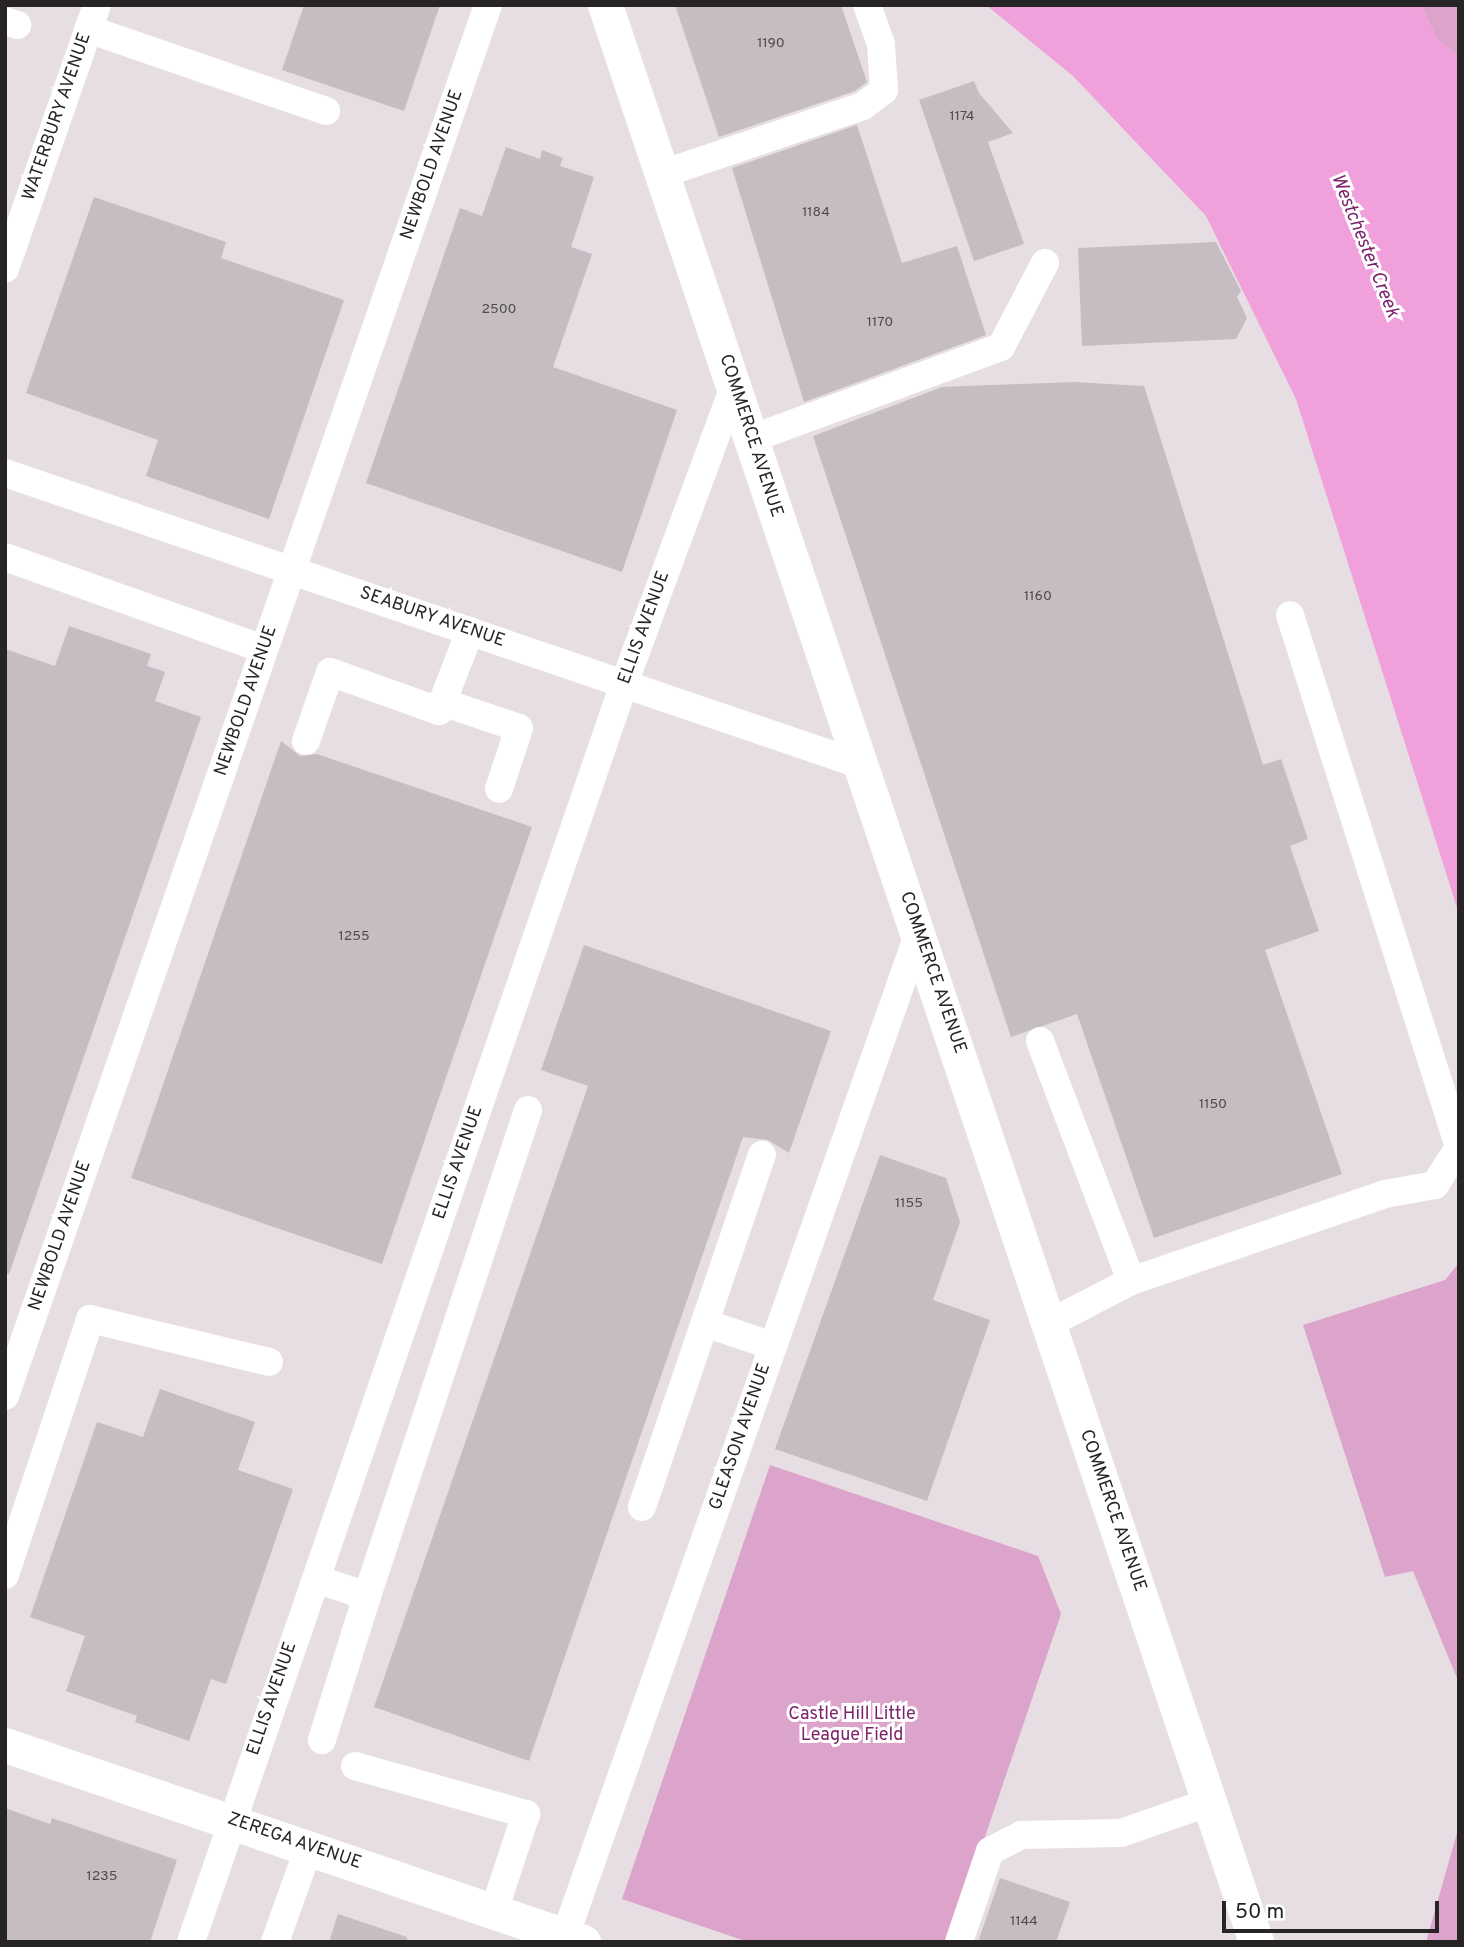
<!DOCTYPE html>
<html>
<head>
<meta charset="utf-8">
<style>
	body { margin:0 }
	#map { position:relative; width:1464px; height:1947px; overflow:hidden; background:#e6dee3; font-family:Overpass,sans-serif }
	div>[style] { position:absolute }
	.green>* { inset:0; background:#dca3cb }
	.water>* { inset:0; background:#f0a0da }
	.building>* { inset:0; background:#c5bdc2 }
	.minor>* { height:28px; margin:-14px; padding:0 14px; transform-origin:14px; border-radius:14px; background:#fff }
	.major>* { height:35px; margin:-17.5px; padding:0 17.5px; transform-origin:17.5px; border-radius:17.5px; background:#fff }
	span { translate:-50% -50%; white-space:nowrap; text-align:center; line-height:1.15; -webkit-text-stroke:6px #fff; paint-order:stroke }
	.number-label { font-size:14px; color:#4e4a4d }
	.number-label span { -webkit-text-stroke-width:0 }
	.street-label { font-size:18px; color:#272426 }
	.park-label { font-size:18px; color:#7c226a }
	.water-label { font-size:19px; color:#7d236b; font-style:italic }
	.frame { position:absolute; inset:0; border:7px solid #272426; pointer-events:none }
	.scale { position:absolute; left:1222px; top:1901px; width:217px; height:32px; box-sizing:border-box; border:4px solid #272426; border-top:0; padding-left:9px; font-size:21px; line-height:24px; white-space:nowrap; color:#272426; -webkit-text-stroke:5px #fff; paint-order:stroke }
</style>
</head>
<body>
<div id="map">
	<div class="green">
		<div style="clip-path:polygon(1421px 5px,1459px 5px,1459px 58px,1436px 37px)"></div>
		<div style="clip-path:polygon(1459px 1263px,1459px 1683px,1413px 1571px,1385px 1577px,1303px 1325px,1445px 1280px)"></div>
		<div style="clip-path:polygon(770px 1465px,1038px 1556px,1061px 1614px,949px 1942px,748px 1942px,622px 1899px)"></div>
		<div style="clip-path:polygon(1459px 1826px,1459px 1942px,1426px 1942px)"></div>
	</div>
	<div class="water">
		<div style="clip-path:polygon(986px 5px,1421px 5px,1436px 37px,1459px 58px,1459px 914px,1296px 399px,1206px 216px,1073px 76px)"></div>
	</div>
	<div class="building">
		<div style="clip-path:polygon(304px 5px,440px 5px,404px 111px,282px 70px)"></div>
		<div style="clip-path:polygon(675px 5px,841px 5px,867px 82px,855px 91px,719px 137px)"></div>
		<div style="clip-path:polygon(974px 81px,979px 93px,1013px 133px,988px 142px,1024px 244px,974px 261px,919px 100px)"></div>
		<div style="clip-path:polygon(857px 125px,902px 263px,957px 246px,986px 335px,804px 402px,732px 168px)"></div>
		<div style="clip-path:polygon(506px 147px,540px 159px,542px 150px,563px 158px,560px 166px,594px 177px,571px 247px,592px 254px,553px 367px,677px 410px,622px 572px,366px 483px,460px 208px,482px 216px)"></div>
		<div style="clip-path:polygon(94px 197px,226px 242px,221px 258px,344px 300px,269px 519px,146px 476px,158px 440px,26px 393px)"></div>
		<div style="clip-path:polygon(1216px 242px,1241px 291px,1237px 297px,1247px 318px,1236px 339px,1082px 346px,1078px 248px)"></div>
		<div style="clip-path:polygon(1073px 382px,1144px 386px,1263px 765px,1281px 759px,1308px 839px,1290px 846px,1319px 931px,1265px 950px,1342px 1174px,1154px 1238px,1077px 1014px,1011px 1037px,813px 436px,942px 387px)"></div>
		<div style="clip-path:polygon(69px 626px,151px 654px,147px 666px,165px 672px,155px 701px,201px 717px,9px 1274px,5px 1274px,5px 649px,55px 666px)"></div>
		<div style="clip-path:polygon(281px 741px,300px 756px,317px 754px,532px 827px,382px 1264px,131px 1178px)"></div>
		<div style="clip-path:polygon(584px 945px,831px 1031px,789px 1153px,768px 1140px,743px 1137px,529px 1761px,374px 1707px,588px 1086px,541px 1070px)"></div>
		<div style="clip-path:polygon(880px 1155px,946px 1178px,960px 1222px,933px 1300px,990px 1320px,927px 1501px,775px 1449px)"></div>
		<div style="clip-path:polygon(160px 1389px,255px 1422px,238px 1470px,293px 1489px,226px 1684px,211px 1679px,189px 1741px,135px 1722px,137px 1716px,66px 1691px,85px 1636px,30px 1617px,97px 1422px,143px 1437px)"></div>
		<div style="clip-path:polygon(5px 1808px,50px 1824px,52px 1818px,177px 1860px,150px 1942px,5px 1942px)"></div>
		<div style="clip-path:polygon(1000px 1878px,1070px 1902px,1056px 1942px,978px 1942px)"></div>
		<div style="clip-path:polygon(338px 1914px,407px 1937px,407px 1942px,329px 1942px)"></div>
	</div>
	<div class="minor">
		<div style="left:5px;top:21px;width:13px;rotate:18deg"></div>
		<div style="left:88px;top:29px;width:252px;rotate:19deg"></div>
		<div style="left:662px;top:174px;width:212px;rotate:-18.7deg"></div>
		<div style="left:863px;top:106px;width:26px;rotate:-37deg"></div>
		<div style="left:884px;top:90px;width:46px;rotate:-93.7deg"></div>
		<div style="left:881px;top:44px;width:41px;rotate:-109.7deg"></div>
		<div style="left:5px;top:269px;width:280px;rotate:-70.8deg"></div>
		<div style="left:751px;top:439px;width:266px;rotate:-20.2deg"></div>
		<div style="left:1001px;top:347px;width:95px;rotate:-62.4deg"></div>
		<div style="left:5px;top:473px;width:902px;rotate:18.82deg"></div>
		<div style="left:5px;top:557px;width:275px;rotate:19.6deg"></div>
		<div style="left:442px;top:702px;width:81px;rotate:18.7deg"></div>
		<div style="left:519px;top:728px;width:64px;rotate:108.2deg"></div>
		<div style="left:306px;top:741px;width:73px;rotate:-70.8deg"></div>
		<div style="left:330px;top:672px;width:116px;rotate:19.7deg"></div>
		<div style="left:439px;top:711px;width:86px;rotate:-68.8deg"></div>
		<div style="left:1040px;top:1041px;width:257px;rotate:69.2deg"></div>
		<div style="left:705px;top:1323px;width:72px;rotate:18.7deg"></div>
		<div style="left:1050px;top:1323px;width:91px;rotate:-27.4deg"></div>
		<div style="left:1131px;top:1281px;width:268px;rotate:-18.9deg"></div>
		<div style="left:1385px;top:1194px;width:51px;rotate:-10.2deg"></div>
		<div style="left:1435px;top:1185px;width:45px;rotate:-57.7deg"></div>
		<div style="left:1459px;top:1147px;width:558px;rotate:-107.62deg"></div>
		<div style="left:5px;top:1396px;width:1472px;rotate:-70.85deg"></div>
		<div style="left:642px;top:1507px;width:372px;rotate:-71.2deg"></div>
		<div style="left:5px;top:1575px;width:270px;rotate:-71.6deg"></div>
		<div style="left:90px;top:1319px;width:184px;rotate:13.5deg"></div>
		<div style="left:316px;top:1579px;width:54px;rotate:18.4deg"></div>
		<div style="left:367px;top:1596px;width:151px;rotate:107.4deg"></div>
		<div style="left:367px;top:1596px;width:512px;rotate:-71.67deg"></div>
		<div style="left:355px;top:1766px;width:178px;rotate:15.7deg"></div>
		<div style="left:526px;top:1814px;width:102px;rotate:108.3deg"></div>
		<div style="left:191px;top:1942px;width:1330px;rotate:-71.01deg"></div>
		<div style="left:624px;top:684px;width:317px;rotate:-69.7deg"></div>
		<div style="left:275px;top:1942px;width:101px;rotate:-70.3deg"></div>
		<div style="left:563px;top:1942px;width:1071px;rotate:-70.58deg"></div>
		<div style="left:959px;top:1942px;width:96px;rotate:-71.2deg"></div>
		<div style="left:990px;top:1851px;width:35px;rotate:-27deg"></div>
		<div style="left:1021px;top:1835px;width:100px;rotate:-1.1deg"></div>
		<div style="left:1121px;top:1833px;width:94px;rotate:-19.2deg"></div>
	</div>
	<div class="major">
		<div style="left:605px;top:5px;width:2043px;rotate:71.42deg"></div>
		<div style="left:5px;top:1745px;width:611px;rotate:18.82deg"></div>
	</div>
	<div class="number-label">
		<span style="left:771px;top:44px">1190</span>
		<span style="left:962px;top:117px">1174</span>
		<span style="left:816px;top:213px">1184</span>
		<span style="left:499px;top:310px">2500</span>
		<span style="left:880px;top:323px">1170</span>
		<span style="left:1038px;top:597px">1160</span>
		<span style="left:354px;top:937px">1255</span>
		<span style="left:1213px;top:1105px">1150</span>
		<span style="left:909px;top:1204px">1155</span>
		<span style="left:102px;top:1877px">1235</span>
		<span style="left:1024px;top:1922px">1144</span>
	</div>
	<div class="street-label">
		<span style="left:58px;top:117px;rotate:-71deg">WATERBURY AVENUE</span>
		<span style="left:433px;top:165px;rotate:-71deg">NEWBOLD AVENUE</span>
		<span style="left:750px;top:436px;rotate:72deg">COMMERCE AVENUE</span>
		<span style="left:432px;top:618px;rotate:19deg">SEABURY AVENUE</span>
		<span style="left:645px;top:628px;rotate:-70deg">ELLIS AVENUE</span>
		<span style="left:247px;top:701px;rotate:-71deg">NEWBOLD AVENUE</span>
		<span style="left:932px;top:973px;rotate:71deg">COMMERCE AVENUE</span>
		<span style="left:459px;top:1163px;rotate:-71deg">ELLIS AVENUE</span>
		<span style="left:61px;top:1236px;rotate:-71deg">NEWBOLD AVENUE</span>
		<span style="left:741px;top:1437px;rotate:-71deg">GLEASON AVENUE</span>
		<span style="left:1112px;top:1511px;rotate:71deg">COMMERCE AVENUE</span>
		<span style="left:273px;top:1699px;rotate:-71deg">ELLIS AVENUE</span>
		<span style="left:294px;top:1842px;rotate:19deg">ZEREGA AVENUE</span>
	</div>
	<div class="park-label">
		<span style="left:852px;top:1726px">Castle Hill Little<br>League Field</span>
	</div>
	<div class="water-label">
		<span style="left:1364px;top:246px;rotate:68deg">Westchester Creek</span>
	</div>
	<div class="frame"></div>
	<div class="scale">50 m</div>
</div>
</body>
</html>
